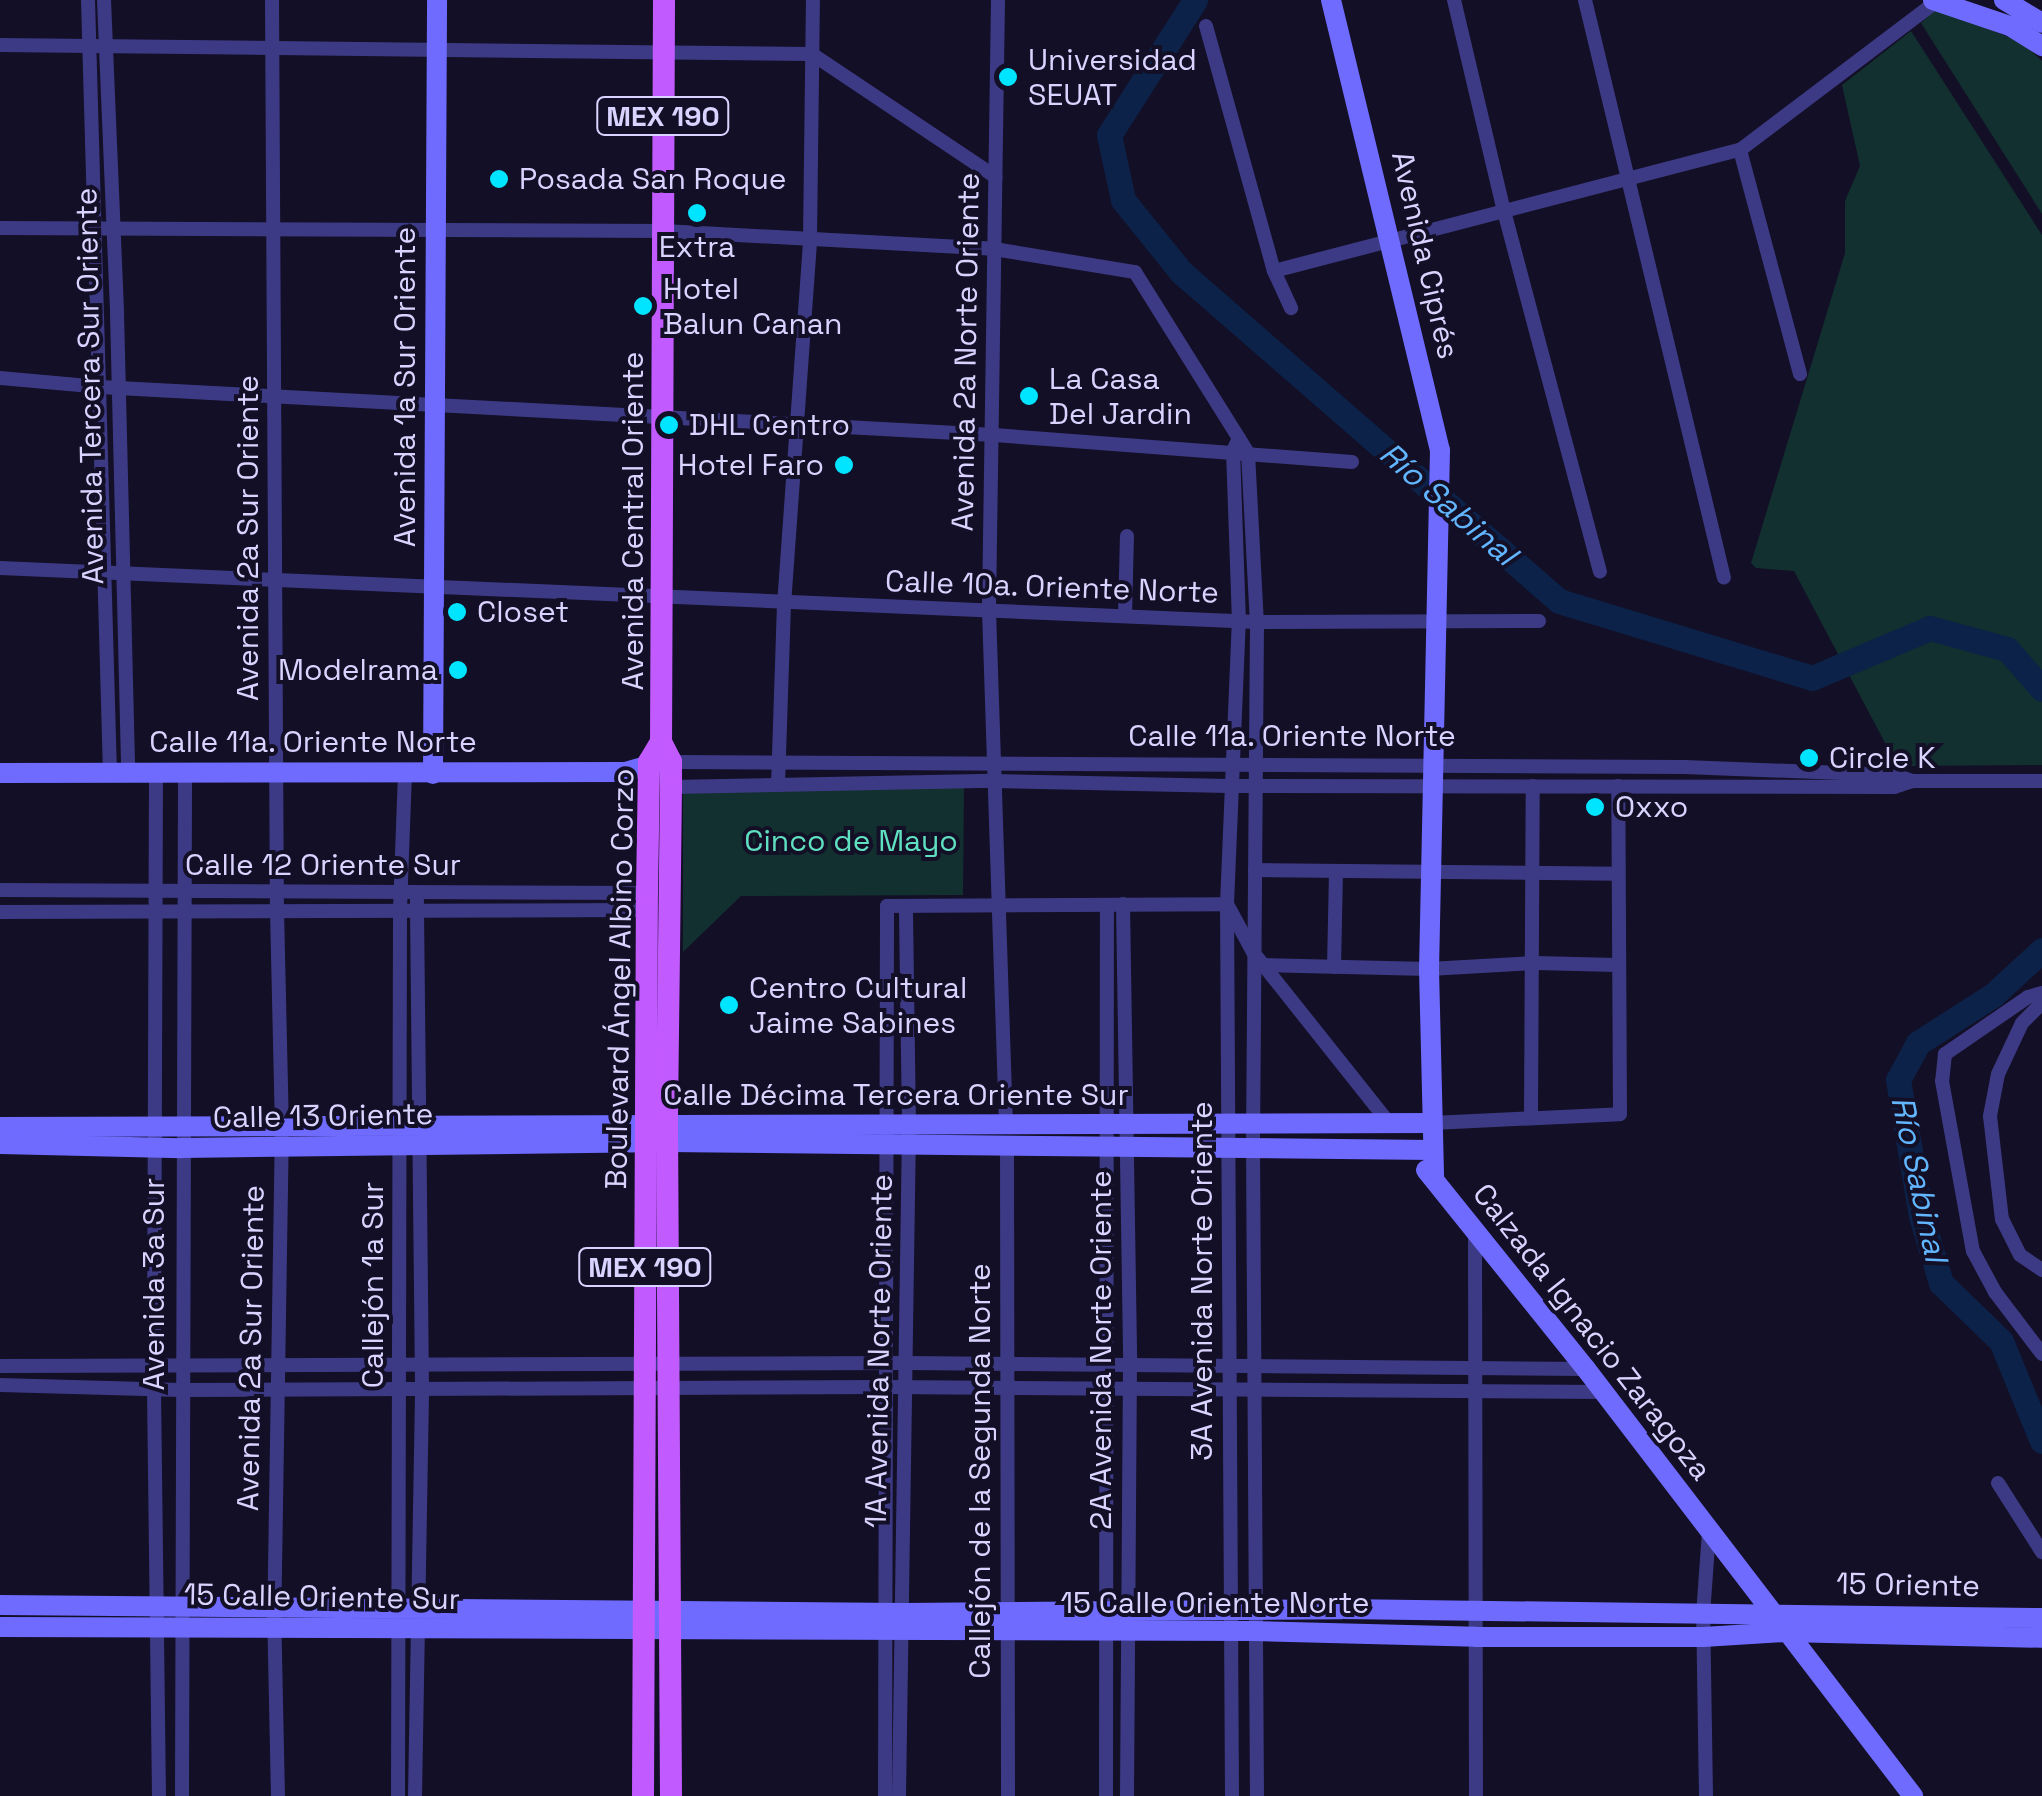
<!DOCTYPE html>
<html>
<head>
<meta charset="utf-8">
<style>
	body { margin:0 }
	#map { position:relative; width:2042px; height:1796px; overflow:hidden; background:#130f26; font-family:"Space Grotesk",sans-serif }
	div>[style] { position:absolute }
	.green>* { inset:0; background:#12302f }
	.river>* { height:25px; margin:-12.5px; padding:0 12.5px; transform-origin:12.5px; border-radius:12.5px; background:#0c2248 }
	.street>* { height:14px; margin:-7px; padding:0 7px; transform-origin:7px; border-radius:7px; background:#3d3a85 }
	.secondary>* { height:20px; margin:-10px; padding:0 10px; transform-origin:10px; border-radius:10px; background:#6f6bff }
	.primary>* { height:22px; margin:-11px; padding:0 11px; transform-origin:11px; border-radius:11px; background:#c25bff }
	.dots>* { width:28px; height:28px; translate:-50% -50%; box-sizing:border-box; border:5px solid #130f26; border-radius:50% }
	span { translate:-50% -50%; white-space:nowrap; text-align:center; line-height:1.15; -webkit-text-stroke:8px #130f26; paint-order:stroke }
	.shield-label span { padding:2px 8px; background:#130f26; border:2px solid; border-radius:8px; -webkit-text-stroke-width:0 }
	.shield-label { font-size:28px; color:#d9d4ff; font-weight:700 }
	.poi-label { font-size:30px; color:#d9d4ff }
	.left { translate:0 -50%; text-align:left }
	.right { translate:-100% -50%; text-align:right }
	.street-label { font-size:30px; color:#d9d4ff }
	.park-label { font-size:30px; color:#5fe0c0 }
	.water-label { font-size:32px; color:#62b6ff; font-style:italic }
</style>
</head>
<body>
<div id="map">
	<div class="green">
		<div style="clip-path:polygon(1937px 8px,2023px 43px,2042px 61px,2042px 214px,1921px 23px)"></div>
		<div style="clip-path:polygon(1911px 31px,2042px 235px,2042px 765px,1904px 766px,1892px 756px,1794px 571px,1756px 568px,1751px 563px,1845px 253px,1845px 201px,1860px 166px,1842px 85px)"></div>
		<div style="clip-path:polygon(964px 785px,963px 895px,741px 896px,683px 952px,683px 788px)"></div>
	</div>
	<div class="river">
		<div style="left:1195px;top:0;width:160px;rotate:122.5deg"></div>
		<div style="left:1109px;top:135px;width:66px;rotate:77.8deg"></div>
		<div style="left:1123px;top:200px;width:92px;rotate:51.1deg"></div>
		<div style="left:1181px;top:272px;width:501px;rotate:41.04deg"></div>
		<div style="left:1559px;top:601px;width:264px;rotate:16.9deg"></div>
		<div style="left:1812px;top:678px;width:128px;rotate:-23deg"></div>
		<div style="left:1930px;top:628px;width:80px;rotate:15.3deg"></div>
		<div style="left:2007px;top:649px;width:53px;rotate:48.8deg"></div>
		<div style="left:2042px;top:950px;width:67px;rotate:137.4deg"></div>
		<div style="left:1993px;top:995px;width:89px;rotate:147.4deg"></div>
		<div style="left:1918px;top:1043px;width:42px;rotate:118.4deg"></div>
		<div style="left:1898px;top:1080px;width:138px;rotate:80.4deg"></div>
		<div style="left:1921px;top:1216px;width:70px;rotate:73.4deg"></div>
		<div style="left:1941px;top:1283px;width:83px;rotate:44deg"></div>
		<div style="left:2001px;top:1341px;width:108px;rotate:67.7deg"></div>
	</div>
	<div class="street">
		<div style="left:88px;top:0;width:772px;rotate:88.37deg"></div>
		<div style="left:104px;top:0;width:313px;rotate:87.6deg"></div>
		<div style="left:117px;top:313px;width:459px;rotate:88.6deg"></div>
		<div style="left:272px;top:0;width:910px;rotate:89.69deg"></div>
		<div style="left:277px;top:910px;width:214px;rotate:88.7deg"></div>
		<div style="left:282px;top:1124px;width:483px;rotate:90.9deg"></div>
		<div style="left:274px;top:1607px;width:189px;rotate:88.8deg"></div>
		<div style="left:998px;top:0;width:610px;rotate:90.85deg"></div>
		<div style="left:989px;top:610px;width:516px;rotate:88.11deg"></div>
		<div style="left:1454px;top:0;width:217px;rotate:76.7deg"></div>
		<div style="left:1504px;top:211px;width:373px;rotate:75.1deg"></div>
		<div style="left:1585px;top:0;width:594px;rotate:76.48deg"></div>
		<div style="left:1206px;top:26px;width:254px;rotate:74.5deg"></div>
		<div style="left:1274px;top:271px;width:41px;rotate:65.3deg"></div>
		<div style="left:0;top:45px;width:812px;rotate:0.64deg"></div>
		<div style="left:812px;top:54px;width:221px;rotate:33.8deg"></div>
		<div style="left:1740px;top:150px;width:232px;rotate:75deg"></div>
		<div style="left:0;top:228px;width:664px;rotate:0.26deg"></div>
		<div style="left:664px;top:231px;width:330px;rotate:3.1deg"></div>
		<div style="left:994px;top:249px;width:143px;rotate:9.3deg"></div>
		<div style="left:1135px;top:272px;width:213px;rotate:58deg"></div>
		<div style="left:1248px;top:453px;width:169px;rotate:87deg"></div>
		<div style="left:1257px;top:622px;width:524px;rotate:90.44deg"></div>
		<div style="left:1253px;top:1146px;width:650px;rotate:89.65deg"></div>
		<div style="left:1274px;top:271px;width:481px;rotate:-14.6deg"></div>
		<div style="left:1740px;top:150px;width:248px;rotate:-37.1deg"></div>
		<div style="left:0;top:378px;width:100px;rotate:5.1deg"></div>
		<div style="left:100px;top:387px;width:895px;rotate:3.07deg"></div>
		<div style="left:994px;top:435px;width:359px;rotate:4.3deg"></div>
		<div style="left:0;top:568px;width:1258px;rotate:2.46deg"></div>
		<div style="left:1257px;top:622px;width:282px;rotate:-0.2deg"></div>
		<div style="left:1125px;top:616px;width:80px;rotate:-88.6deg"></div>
		<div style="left:671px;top:762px;width:1013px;rotate:0.28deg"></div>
		<div style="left:1684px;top:767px;width:210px;rotate:2.2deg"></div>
		<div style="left:1894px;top:775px;width:20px;rotate:18deg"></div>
		<div style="left:1913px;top:781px;width:129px"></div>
		<div style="left:156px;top:772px;width:617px;rotate:90.19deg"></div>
		<div style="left:154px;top:1389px;width:407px;rotate:89.3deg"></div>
		<div style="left:778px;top:785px;width:180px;rotate:-88.1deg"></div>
		<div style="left:784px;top:605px;width:366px;rotate:-85.9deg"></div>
		<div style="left:810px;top:240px;width:240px;rotate:-89.3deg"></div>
		<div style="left:671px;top:787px;width:322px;rotate:-1.1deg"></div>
		<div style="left:993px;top:781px;width:236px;rotate:1.2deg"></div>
		<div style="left:1229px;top:786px;width:665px;rotate:0.09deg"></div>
		<div style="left:1894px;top:787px;width:19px;rotate:-18deg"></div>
		<div style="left:1255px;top:870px;width:362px;rotate:0.6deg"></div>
		<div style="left:0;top:890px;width:647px;rotate:0.27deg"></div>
		<div style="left:1123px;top:904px;width:462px;rotate:89.1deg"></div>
		<div style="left:1130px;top:1366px;width:430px;rotate:90.4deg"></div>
		<div style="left:0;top:912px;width:646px;rotate:-0.18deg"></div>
		<div style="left:1263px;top:965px;width:166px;rotate:1.4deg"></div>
		<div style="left:1429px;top:969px;width:106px;rotate:-3.2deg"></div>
		<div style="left:1535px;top:963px;width:82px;rotate:1.4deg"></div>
		<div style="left:1334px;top:967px;width:94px;rotate:-88.8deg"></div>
		<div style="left:2042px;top:993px;width:15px;rotate:164deg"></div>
		<div style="left:2028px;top:997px;width:101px;rotate:145.5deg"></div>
		<div style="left:1945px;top:1054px;width:27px;rotate:96deg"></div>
		<div style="left:1942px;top:1081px;width:173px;rotate:79.7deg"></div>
		<div style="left:1973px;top:1251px;width:47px;rotate:61.8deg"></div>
		<div style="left:1995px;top:1292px;width:78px;rotate:52.8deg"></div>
		<div style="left:2042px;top:1003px;width:28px;rotate:135deg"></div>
		<div style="left:2022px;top:1023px;width:56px;rotate:115.2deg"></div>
		<div style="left:1998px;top:1074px;width:43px;rotate:100.8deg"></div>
		<div style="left:1990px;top:1116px;width:104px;rotate:83.4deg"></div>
		<div style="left:2002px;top:1219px;width:40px;rotate:63.4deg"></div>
		<div style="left:2020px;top:1255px;width:27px;rotate:34deg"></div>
		<div style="left:1531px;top:1116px;width:330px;rotate:-89.7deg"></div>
		<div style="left:1432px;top:1123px;width:188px;rotate:-2.7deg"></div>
		<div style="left:1620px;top:1114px;width:328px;rotate:-90.3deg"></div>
		<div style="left:1007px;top:1146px;width:650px;rotate:89.91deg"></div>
		<div style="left:1475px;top:1232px;width:564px;rotate:89.9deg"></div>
		<div style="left:0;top:1366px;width:905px;rotate:-0.19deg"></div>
		<div style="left:905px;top:1363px;width:681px;rotate:0.5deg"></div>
		<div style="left:0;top:1385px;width:181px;rotate:1.6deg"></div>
		<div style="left:181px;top:1390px;width:704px;rotate:-0.24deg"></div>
		<div style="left:885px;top:1387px;width:719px;rotate:0.4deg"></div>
		<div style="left:1998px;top:1483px;width:82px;rotate:57.5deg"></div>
		<div style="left:182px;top:1796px;width:1025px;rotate:-89.83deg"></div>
		<div style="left:398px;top:1796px;width:887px;rotate:-89.87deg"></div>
		<div style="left:400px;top:909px;width:135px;rotate:-87.9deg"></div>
		<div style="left:415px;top:1796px;width:410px;rotate:-89deg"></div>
		<div style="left:422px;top:1386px;width:492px;rotate:-90.6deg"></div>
		<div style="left:885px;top:1796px;width:890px;rotate:-89.87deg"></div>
		<div style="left:887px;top:906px;width:340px;rotate:-0.3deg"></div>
		<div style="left:1227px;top:904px;width:55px;rotate:61.6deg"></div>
		<div style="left:1253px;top:952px;width:218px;rotate:51.5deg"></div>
		<div style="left:899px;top:1796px;width:669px;rotate:-89.14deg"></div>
		<div style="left:909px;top:1127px;width:221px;rotate:-90.8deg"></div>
		<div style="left:1106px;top:1796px;width:891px;rotate:-89.94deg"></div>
		<div style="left:1232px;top:1796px;width:892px;rotate:-90.32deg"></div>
		<div style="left:1227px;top:904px;width:282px;rotate:-87.6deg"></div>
		<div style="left:1239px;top:622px;width:171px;rotate:-92deg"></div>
		<div style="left:1233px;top:451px;width:14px;rotate:-65deg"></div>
		<div style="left:1706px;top:1796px;width:181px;rotate:-90.9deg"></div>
		<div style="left:1703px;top:1615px;width:83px;rotate:-85.9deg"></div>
	</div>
	<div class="secondary">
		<div style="left:1331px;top:0;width:463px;rotate:76.4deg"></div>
		<div style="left:1440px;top:450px;width:519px;rotate:91.21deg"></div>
		<div style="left:1429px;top:969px;width:210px;rotate:88.6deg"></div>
		<div style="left:1933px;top:0;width:81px;rotate:18.7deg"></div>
		<div style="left:2010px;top:26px;width:38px;rotate:32deg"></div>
		<div style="left:2004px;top:0;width:44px;rotate:31.2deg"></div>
		<div style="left:0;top:773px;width:625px;rotate:-0.09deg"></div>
		<div style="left:625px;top:772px;width:37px;rotate:-16deg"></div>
		<div style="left:433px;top:774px;width:774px;rotate:-89.7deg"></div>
		<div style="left:0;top:1127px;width:1432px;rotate:-0.16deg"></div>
		<div style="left:0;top:1144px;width:182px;rotate:1.3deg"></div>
		<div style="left:182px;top:1148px;width:485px;rotate:-0.7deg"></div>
		<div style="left:667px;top:1142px;width:766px;rotate:0.6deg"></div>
		<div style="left:1426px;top:1170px;width:255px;rotate:51.2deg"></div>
		<div style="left:1586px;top:1369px;width:538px;rotate:52.55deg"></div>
		<div style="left:0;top:1605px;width:903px;rotate:0.51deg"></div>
		<div style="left:903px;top:1613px;width:439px;rotate:-0.5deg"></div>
		<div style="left:1342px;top:1609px;width:700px;rotate:0.74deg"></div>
		<div style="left:0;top:1627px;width:1254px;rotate:0.18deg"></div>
		<div style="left:1254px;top:1631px;width:222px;rotate:1.5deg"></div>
		<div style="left:1476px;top:1637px;width:227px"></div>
		<div style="left:1703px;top:1637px;width:82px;rotate:-3.5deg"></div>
		<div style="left:1785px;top:1632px;width:257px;rotate:1.3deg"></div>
	</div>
	<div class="primary">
		<div style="left:664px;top:0;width:742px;rotate:90.23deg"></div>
		<div style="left:661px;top:742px;width:22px;rotate:63deg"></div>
		<div style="left:671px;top:762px;width:25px;rotate:90deg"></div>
		<div style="left:671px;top:787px;width:336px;rotate:90.7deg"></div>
		<div style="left:667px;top:1123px;width:673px;rotate:89.66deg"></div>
		<div style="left:643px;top:1796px;width:903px;rotate:-89.75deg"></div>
		<div style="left:647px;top:893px;width:131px;rotate:-89.1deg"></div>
		<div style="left:649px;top:762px;width:23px;rotate:-59deg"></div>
	</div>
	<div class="dots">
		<div style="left:1008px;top:77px;background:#00e5ff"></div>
		<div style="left:499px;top:179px;background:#00e5ff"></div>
		<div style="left:697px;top:213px;background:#00e5ff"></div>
		<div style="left:643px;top:306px;background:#00e5ff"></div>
		<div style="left:1029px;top:396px;background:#00e5ff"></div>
		<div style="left:669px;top:425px;background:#00e5ff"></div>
		<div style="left:844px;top:465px;background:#00e5ff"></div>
		<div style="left:457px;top:612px;background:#00e5ff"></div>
		<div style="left:458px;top:670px;background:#00e5ff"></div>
		<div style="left:1809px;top:758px;background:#00e5ff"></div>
		<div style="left:1595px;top:807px;background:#00e5ff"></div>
		<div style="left:729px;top:1005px;background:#00e5ff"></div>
	</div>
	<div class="shield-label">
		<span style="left:663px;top:116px">MEX 190</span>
		<span style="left:645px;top:1267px">MEX 190</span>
	</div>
	<div class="poi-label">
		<span class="left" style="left:1028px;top:77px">Universidad<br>SEUAT</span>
		<span class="left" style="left:519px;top:179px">Posada San Roque</span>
		<span style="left:697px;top:247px">Extra</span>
		<span class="left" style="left:663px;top:306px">Hotel<br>Balun Canan</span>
		<span class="left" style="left:1049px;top:396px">La Casa<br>Del Jardin</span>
		<span class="left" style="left:689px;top:425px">DHL Centro</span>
		<span class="right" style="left:824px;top:465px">Hotel Faro</span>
		<span class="left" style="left:477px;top:612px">Closet</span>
		<span class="right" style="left:438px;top:670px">Modelrama</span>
		<span class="left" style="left:1829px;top:758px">Circle K</span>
		<span class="left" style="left:1615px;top:807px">Oxxo</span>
		<span class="left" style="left:749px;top:1005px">Centro Cultural<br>Jaime Sabines</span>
	</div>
	<div class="street-label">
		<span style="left:1425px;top:255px;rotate:77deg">Avenida Ciprés</span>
		<span style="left:966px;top:352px;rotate:-89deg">Avenida 2a Norte Oriente</span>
		<span style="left:90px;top:386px;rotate:-91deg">Avenida Tercera Sur Oriente</span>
		<span style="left:405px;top:387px;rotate:-90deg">Avenida 1a Sur Oriente</span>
		<span style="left:633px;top:521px;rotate:-90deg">Avenida Central Oriente</span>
		<span style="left:248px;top:538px;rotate:-90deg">Avenida 2a Sur Oriente</span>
		<span style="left:1052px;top:587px;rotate:2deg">Calle 10a. Oriente Norte</span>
		<span style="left:1292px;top:736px">Calle 11a. Oriente Norte</span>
		<span style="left:313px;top:742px">Calle 11a. Oriente Norte</span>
		<span style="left:323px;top:865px">Calle 12 Oriente Sur</span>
		<span style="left:620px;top:979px;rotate:-89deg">Boulevard Ángel Albino Corzo</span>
		<span style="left:896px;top:1095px">Calle Décima Tercera Oriente Sur</span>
		<span style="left:323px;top:1116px;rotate:-1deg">Calle 13 Oriente</span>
		<span style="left:1202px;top:1281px;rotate:-90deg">3A Avenida Norte Oriente</span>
		<span style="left:154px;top:1284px;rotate:-90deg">Avenida 3a Sur</span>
		<span style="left:373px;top:1285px;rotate:-90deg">Callejón 1a Sur</span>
		<span style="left:1592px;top:1332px;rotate:52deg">Calzada Ignacio Zaragoza</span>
		<span style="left:251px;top:1348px;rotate:-89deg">Avenida 2a Sur Oriente</span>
		<span style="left:1101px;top:1350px;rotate:-90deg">2A Avenida Norte Oriente</span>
		<span style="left:879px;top:1351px;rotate:-89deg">1A Avenida Norte Oriente</span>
		<span style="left:980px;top:1471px;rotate:-90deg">Callejón de la Segunda Norte</span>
		<span style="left:1908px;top:1585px;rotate:1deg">15 Oriente</span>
		<span style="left:322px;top:1597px;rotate:1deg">15 Calle Oriente Sur</span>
		<span style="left:1215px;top:1603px">15 Calle Oriente Norte</span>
	</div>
	<div class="park-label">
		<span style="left:851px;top:841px">Cinco de Mayo</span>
	</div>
	<div class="water-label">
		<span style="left:1448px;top:504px;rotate:41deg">Río Sabinal</span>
		<span style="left:1919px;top:1179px;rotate:78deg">Río Sabinal</span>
	</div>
</div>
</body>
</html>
